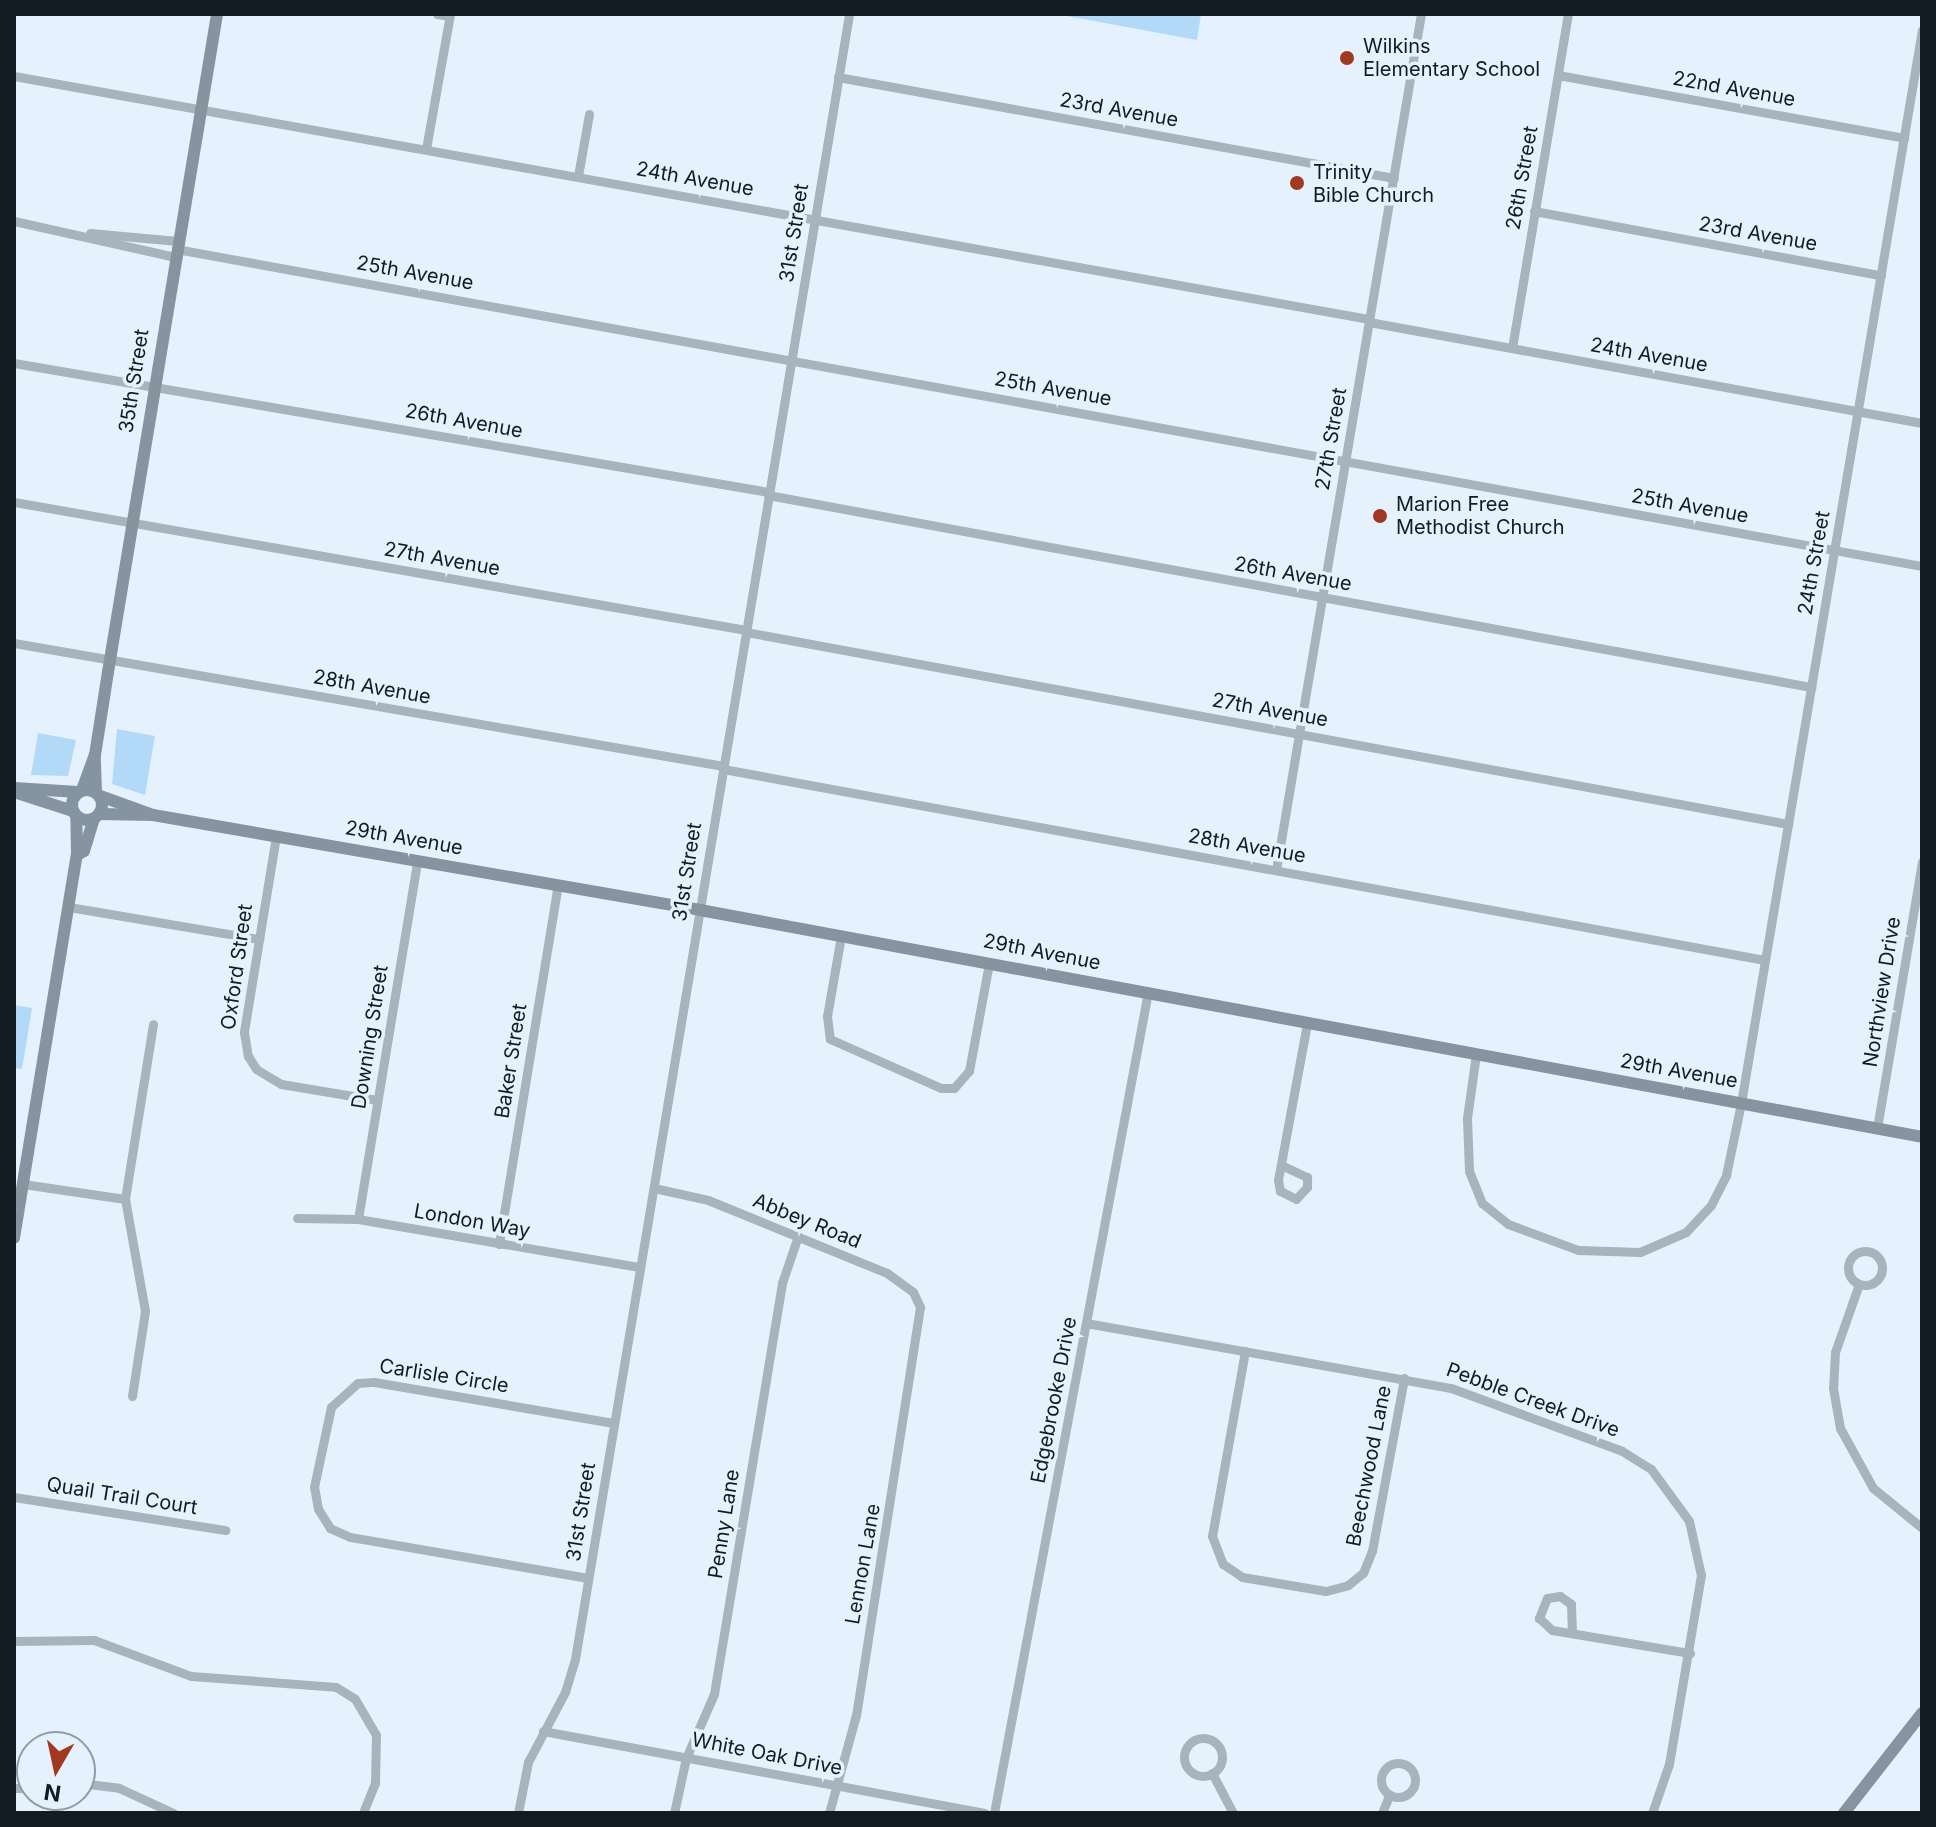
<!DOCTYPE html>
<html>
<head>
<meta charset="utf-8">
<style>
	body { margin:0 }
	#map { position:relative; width:1936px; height:1827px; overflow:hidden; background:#e5f2fe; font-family:Inter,sans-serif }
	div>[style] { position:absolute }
	.green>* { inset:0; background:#b3d9f8 }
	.street>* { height:9px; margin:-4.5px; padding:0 4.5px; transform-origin:4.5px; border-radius:4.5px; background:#a9b3bb }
	.street>.ring { margin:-4.5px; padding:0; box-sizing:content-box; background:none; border:9px solid #a9b3bb; border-radius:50% }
	.secondary>* { height:12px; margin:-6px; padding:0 6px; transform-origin:6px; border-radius:6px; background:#8694a0 }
	.secondary>.ring { margin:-6px; padding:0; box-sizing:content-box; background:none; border:12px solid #8694a0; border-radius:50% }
	.dots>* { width:22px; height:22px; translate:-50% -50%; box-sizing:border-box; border:4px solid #e5f2fe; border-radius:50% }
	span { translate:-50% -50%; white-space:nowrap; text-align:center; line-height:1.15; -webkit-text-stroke:7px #e5f2fe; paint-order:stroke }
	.poi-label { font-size:20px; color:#131b22 }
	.left { translate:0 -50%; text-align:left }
	.street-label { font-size:20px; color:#131b22 }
	.frame { position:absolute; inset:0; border:16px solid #131b22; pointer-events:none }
	.north { position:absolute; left:16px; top:1731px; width:80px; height:80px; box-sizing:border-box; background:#e5f2fe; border:2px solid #919ca6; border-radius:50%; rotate:189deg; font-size:22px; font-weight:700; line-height:32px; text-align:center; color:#131b22 }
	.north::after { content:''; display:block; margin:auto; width:28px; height:36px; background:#a13822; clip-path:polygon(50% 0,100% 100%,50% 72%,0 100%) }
</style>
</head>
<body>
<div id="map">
	<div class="green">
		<div style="clip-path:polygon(1056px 14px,1201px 14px,1197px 40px)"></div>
		<div style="clip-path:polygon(117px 729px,155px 736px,145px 795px,112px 784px)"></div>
		<div style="clip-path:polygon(38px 733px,76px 740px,68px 776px,31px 775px)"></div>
		<div style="clip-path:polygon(14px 1005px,32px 1008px,22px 1069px,14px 1068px)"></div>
	</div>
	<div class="street">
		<div style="left:437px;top:14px;width:12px;rotate:9deg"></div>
		<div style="left:1558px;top:75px;width:352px;rotate:10.3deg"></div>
		<div style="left:14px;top:76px;width:1377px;rotate:10.17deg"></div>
		<div style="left:838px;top:77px;width:565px;rotate:10.3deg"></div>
		<div style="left:426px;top:149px;width:137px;rotate:-79.9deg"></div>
		<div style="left:578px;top:176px;width:63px;rotate:-79.9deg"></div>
		<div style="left:1534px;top:211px;width:353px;rotate:10.5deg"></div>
		<div style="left:14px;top:221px;width:165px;rotate:12.6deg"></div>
		<div style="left:90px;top:233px;width:88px;rotate:5.2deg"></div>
		<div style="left:176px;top:249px;width:1775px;rotate:10.29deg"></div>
		<div style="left:1369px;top:322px;width:562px;rotate:10.35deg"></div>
		<div style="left:1512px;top:348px;width:339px;rotate:-80.5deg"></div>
		<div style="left:14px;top:363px;width:766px;rotate:9.7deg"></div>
		<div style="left:768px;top:495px;width:1061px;rotate:10.43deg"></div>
		<div style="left:14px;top:502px;width:743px;rotate:9.92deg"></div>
		<div style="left:746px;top:632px;width:1060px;rotate:10.44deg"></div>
		<div style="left:14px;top:643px;width:720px;rotate:9.84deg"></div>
		<div style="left:723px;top:769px;width:1059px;rotate:10.39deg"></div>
		<div style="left:276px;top:836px;width:199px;rotate:99.3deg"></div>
		<div style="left:244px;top:1032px;width:24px;rotate:81deg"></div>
		<div style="left:248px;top:1056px;width:15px;rotate:58deg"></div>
		<div style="left:256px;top:1069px;width:29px;rotate:31deg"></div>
		<div style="left:281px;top:1084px;width:97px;rotate:9.5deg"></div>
		<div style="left:1276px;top:870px;width:868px;rotate:-80.39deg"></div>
		<div style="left:69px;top:907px;width:193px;rotate:9.6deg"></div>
		<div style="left:841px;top:936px;width:81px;rotate:99.9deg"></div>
		<div style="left:827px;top:1016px;width:23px;rotate:83deg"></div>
		<div style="left:830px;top:1039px;width:121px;rotate:23.8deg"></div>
		<div style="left:941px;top:1088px;width:13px"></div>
		<div style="left:954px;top:1088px;width:23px;rotate:-49deg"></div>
		<div style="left:969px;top:1071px;width:110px;rotate:-79.5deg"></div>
		<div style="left:1476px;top:1054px;width:65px;rotate:98deg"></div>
		<div style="left:1467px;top:1118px;width:53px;rotate:87.8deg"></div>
		<div style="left:1469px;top:1171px;width:35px;rotate:68deg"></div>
		<div style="left:1482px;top:1203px;width:33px;rotate:39deg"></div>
		<div style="left:1508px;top:1224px;width:75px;rotate:20.4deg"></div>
		<div style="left:1578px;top:1250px;width:62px;rotate:1.8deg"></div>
		<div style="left:1640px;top:1252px;width:50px;rotate:-23.5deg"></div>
		<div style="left:1686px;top:1232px;width:37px;rotate:-47deg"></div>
		<div style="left:1711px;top:1205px;width:34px;rotate:-63deg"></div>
		<div style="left:1726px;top:1175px;width:74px;rotate:-78.2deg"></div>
		<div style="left:1741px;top:1103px;width:1088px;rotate:-80.43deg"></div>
		<div style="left:1877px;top:1128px;width:270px;rotate:-80.4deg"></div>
		<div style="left:1281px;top:1165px;width:29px;rotate:25deg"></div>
		<div style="left:1307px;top:1177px;width:10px;rotate:90deg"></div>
		<div style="left:1307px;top:1187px;width:16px;rotate:133deg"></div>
		<div style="left:1296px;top:1199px;width:18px;rotate:-153deg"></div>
		<div style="left:1280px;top:1191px;width:11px;rotate:-100deg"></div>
		<div style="left:1278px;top:1180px;width:160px;rotate:-79.5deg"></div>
		<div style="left:23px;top:1184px;width:103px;rotate:8.4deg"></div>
		<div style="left:654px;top:1188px;width:55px;rotate:12.5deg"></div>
		<div style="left:708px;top:1200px;width:193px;rotate:22.2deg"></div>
		<div style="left:887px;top:1273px;width:32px;rotate:36deg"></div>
		<div style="left:913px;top:1292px;width:17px;rotate:65deg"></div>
		<div style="left:920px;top:1307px;width:413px;rotate:98.9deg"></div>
		<div style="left:856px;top:1715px;width:102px;rotate:105.4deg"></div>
		<div style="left:297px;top:1218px;width:61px;rotate:0.9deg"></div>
		<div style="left:358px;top:1219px;width:286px;rotate:9.7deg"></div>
		<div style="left:358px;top:1219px;width:363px;rotate:-80.6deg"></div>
		<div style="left:499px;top:1244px;width:364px;rotate:-80.7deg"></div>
		<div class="ring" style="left:1848px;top:1251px;width:25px;height:25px"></div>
		<div style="left:1859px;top:1284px;width:72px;rotate:109.4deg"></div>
		<div style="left:1835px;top:1352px;width:36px;rotate:93deg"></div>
		<div style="left:1833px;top:1388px;width:41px;rotate:80.1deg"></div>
		<div style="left:1840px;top:1428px;width:68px;rotate:61.2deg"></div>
		<div style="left:1873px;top:1488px;width:63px;rotate:39.2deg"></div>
		<div style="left:1086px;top:1323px;width:371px;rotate:10.1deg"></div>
		<div style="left:1451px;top:1388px;width:182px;rotate:20.2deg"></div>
		<div style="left:1622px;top:1451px;width:34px;rotate:32deg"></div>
		<div style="left:1651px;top:1469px;width:64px;rotate:53.8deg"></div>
		<div style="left:1689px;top:1521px;width:55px;rotate:77.5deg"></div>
		<div style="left:1701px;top:1575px;width:192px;rotate:99.6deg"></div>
		<div style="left:1669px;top:1764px;width:52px;rotate:109.1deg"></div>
		<div style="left:1245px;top:1351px;width:188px;rotate:100.1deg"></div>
		<div style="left:1212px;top:1536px;width:30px;rotate:69deg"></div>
		<div style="left:1223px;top:1564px;width:23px;rotate:34deg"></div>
		<div style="left:1242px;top:1577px;width:85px;rotate:9.5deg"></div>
		<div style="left:1326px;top:1591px;width:23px;rotate:-15deg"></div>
		<div style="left:1348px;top:1585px;width:19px;rotate:-39deg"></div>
		<div style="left:1363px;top:1573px;width:24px;rotate:-68deg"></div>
		<div style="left:1372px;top:1551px;width:176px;rotate:-79.5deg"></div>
		<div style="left:132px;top:1396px;width:86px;rotate:-81.3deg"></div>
		<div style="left:145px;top:1311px;width:114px;rotate:-100.1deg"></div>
		<div style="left:125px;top:1199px;width:177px;rotate:-80.9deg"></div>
		<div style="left:14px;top:1497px;width:214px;rotate:8.9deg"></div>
		<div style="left:588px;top:1578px;width:242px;rotate:-170.2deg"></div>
		<div style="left:350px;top:1537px;width:22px;rotate:-156deg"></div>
		<div style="left:330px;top:1528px;width:22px;rotate:-122deg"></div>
		<div style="left:318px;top:1509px;width:22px;rotate:-100deg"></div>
		<div style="left:314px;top:1487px;width:82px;rotate:-78deg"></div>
		<div style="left:331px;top:1407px;width:36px;rotate:-42deg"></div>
		<div style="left:358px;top:1383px;width:16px;rotate:-4deg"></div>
		<div style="left:374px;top:1382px;width:243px;rotate:9.7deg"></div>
		<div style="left:1572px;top:1633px;width:29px;rotate:-92deg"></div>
		<div style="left:1571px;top:1604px;width:14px;rotate:-144deg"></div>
		<div style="left:1560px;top:1596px;width:13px;rotate:171deg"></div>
		<div style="left:1547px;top:1598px;width:22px;rotate:112deg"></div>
		<div style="left:1539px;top:1618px;width:18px;rotate:43deg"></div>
		<div style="left:1552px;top:1630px;width:140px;rotate:9.5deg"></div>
		<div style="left:14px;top:1641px;width:80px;rotate:-0.7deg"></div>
		<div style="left:94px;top:1640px;width:103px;rotate:20.4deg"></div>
		<div style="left:191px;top:1676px;width:145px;rotate:4.3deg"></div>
		<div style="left:336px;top:1687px;width:22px;rotate:32deg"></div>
		<div style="left:355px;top:1699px;width:42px;rotate:59.7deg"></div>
		<div style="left:376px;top:1735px;width:48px;rotate:91.2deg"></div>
		<div style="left:375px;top:1783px;width:32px;rotate:112deg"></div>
		<div style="left:543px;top:1731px;width:449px;rotate:10.5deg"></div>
		<div class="ring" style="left:1184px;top:1738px;width:29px;height:29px"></div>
		<div class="ring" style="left:1381px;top:1763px;width:25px;height:25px"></div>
		<div style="left:1212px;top:1773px;width:45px;rotate:62.3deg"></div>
		<div style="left:80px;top:1783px;width:39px;rotate:7deg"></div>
		<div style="left:119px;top:1788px;width:60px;rotate:24.8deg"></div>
		<div style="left:14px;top:1788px;width:18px"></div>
		<div style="left:518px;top:1813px;width:52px;rotate:-78.9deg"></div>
		<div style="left:528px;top:1762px;width:79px;rotate:-62.1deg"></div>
		<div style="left:565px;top:1692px;width:34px;rotate:-73deg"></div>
		<div style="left:575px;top:1659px;width:1668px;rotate:-80.54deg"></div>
		<div style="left:674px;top:1813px;width:56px;rotate:-77.7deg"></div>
		<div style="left:686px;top:1758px;width:70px;rotate:-66.4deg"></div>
		<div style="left:714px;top:1694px;width:417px;rotate:-80.6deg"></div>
		<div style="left:782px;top:1283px;width:50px;rotate:-71.2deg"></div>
		<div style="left:994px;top:1813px;width:835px;rotate:-79.38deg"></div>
		<div style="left:1382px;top:1813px;width:18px;rotate:-68deg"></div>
	</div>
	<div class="secondary">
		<div style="left:14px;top:788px;width:64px;rotate:3.6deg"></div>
		<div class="ring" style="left:72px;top:790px;width:18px;height:18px"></div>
		<div style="left:82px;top:790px;width:37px;rotate:-70deg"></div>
		<div style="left:14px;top:792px;width:62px;rotate:17.9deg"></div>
		<div style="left:96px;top:792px;width:37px;rotate:-92deg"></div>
		<div style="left:95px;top:755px;width:84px;rotate:-81.1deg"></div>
		<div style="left:108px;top:672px;width:667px;rotate:-80.59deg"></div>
		<div style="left:100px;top:796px;width:56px;rotate:19.7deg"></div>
		<div style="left:153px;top:815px;width:555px;rotate:9.85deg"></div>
		<div style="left:700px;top:910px;width:1243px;rotate:10.52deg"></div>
		<div style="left:99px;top:814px;width:54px;rotate:1.1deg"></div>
		<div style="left:77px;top:855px;width:8px;rotate:-30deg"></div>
		<div style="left:84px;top:851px;width:34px;rotate:-73deg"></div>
		<div style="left:14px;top:1238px;width:388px;rotate:-80.7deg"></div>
		<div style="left:77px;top:855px;width:39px;rotate:-91deg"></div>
		<div style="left:1844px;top:1813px;width:127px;rotate:-52deg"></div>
	</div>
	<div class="dots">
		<div style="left:1347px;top:58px;background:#a13822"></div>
		<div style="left:1297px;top:183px;background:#a13822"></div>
		<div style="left:1380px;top:516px;background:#a13822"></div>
	</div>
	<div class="poi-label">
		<span class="left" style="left:1363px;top:58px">Wilkins<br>Elementary School</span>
		<span class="left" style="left:1313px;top:184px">Trinity<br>Bible Church</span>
		<span class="left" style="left:1396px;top:516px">Marion Free<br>Methodist Church</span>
	</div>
	<div class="street-label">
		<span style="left:1734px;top:89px;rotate:10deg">22nd Avenue</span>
		<span style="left:1119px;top:110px;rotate:10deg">23rd Avenue</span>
		<span style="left:1522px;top:178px;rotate:-80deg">26th Street</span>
		<span style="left:695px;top:179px;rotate:10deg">24th Avenue</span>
		<span style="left:794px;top:233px;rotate:-81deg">31st Street</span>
		<span style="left:1758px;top:234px;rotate:10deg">23rd Avenue</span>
		<span style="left:415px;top:273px;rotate:10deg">25th Avenue</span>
		<span style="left:1649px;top:355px;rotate:10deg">24th Avenue</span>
		<span style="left:134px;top:381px;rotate:-81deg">35th Street</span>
		<span style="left:1053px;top:389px;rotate:10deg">25th Avenue</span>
		<span style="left:464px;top:421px;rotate:10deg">26th Avenue</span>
		<span style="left:1331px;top:439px;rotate:-80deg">27th Street</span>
		<span style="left:1690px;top:506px;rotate:10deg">25th Avenue</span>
		<span style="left:442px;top:559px;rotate:10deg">27th Avenue</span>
		<span style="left:1814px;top:563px;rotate:-80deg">24th Street</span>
		<span style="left:1293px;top:574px;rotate:10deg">26th Avenue</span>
		<span style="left:372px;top:687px;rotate:10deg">28th Avenue</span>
		<span style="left:1270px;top:710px;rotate:10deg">27th Avenue</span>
		<span style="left:404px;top:838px;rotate:10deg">29th Avenue</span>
		<span style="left:1247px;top:846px;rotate:10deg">28th Avenue</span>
		<span style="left:687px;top:872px;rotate:-81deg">31st Street</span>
		<span style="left:1042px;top:952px;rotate:11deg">29th Avenue</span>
		<span style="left:237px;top:967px;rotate:-82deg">Oxford Street</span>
		<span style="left:1882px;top:992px;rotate:-81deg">Northview Drive</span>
		<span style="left:370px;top:1037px;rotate:-81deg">Downing Street</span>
		<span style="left:511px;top:1061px;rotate:-81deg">Baker Street</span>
		<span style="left:1679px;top:1071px;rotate:10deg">29th Avenue</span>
		<span style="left:472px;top:1221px;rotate:10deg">London Way</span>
		<span style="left:807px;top:1221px;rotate:22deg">Abbey Road</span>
		<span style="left:444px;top:1376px;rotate:9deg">Carlisle Circle</span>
		<span style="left:1054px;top:1400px;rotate:-79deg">Edgebrooke Drive</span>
		<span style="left:1533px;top:1400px;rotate:20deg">Pebble Creek Drive</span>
		<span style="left:1369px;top:1466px;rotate:-79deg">Beechwood Lane</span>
		<span style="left:122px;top:1496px;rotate:9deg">Quail Trail Court</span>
		<span style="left:581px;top:1512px;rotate:-81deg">31st Street</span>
		<span style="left:724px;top:1524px;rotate:-81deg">Penny Lane</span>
		<span style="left:863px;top:1564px;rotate:-80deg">Lennon Lane</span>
		<span style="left:767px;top:1754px;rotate:11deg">White Oak Drive</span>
	</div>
	<div class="frame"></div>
	<div class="north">N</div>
</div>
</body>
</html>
